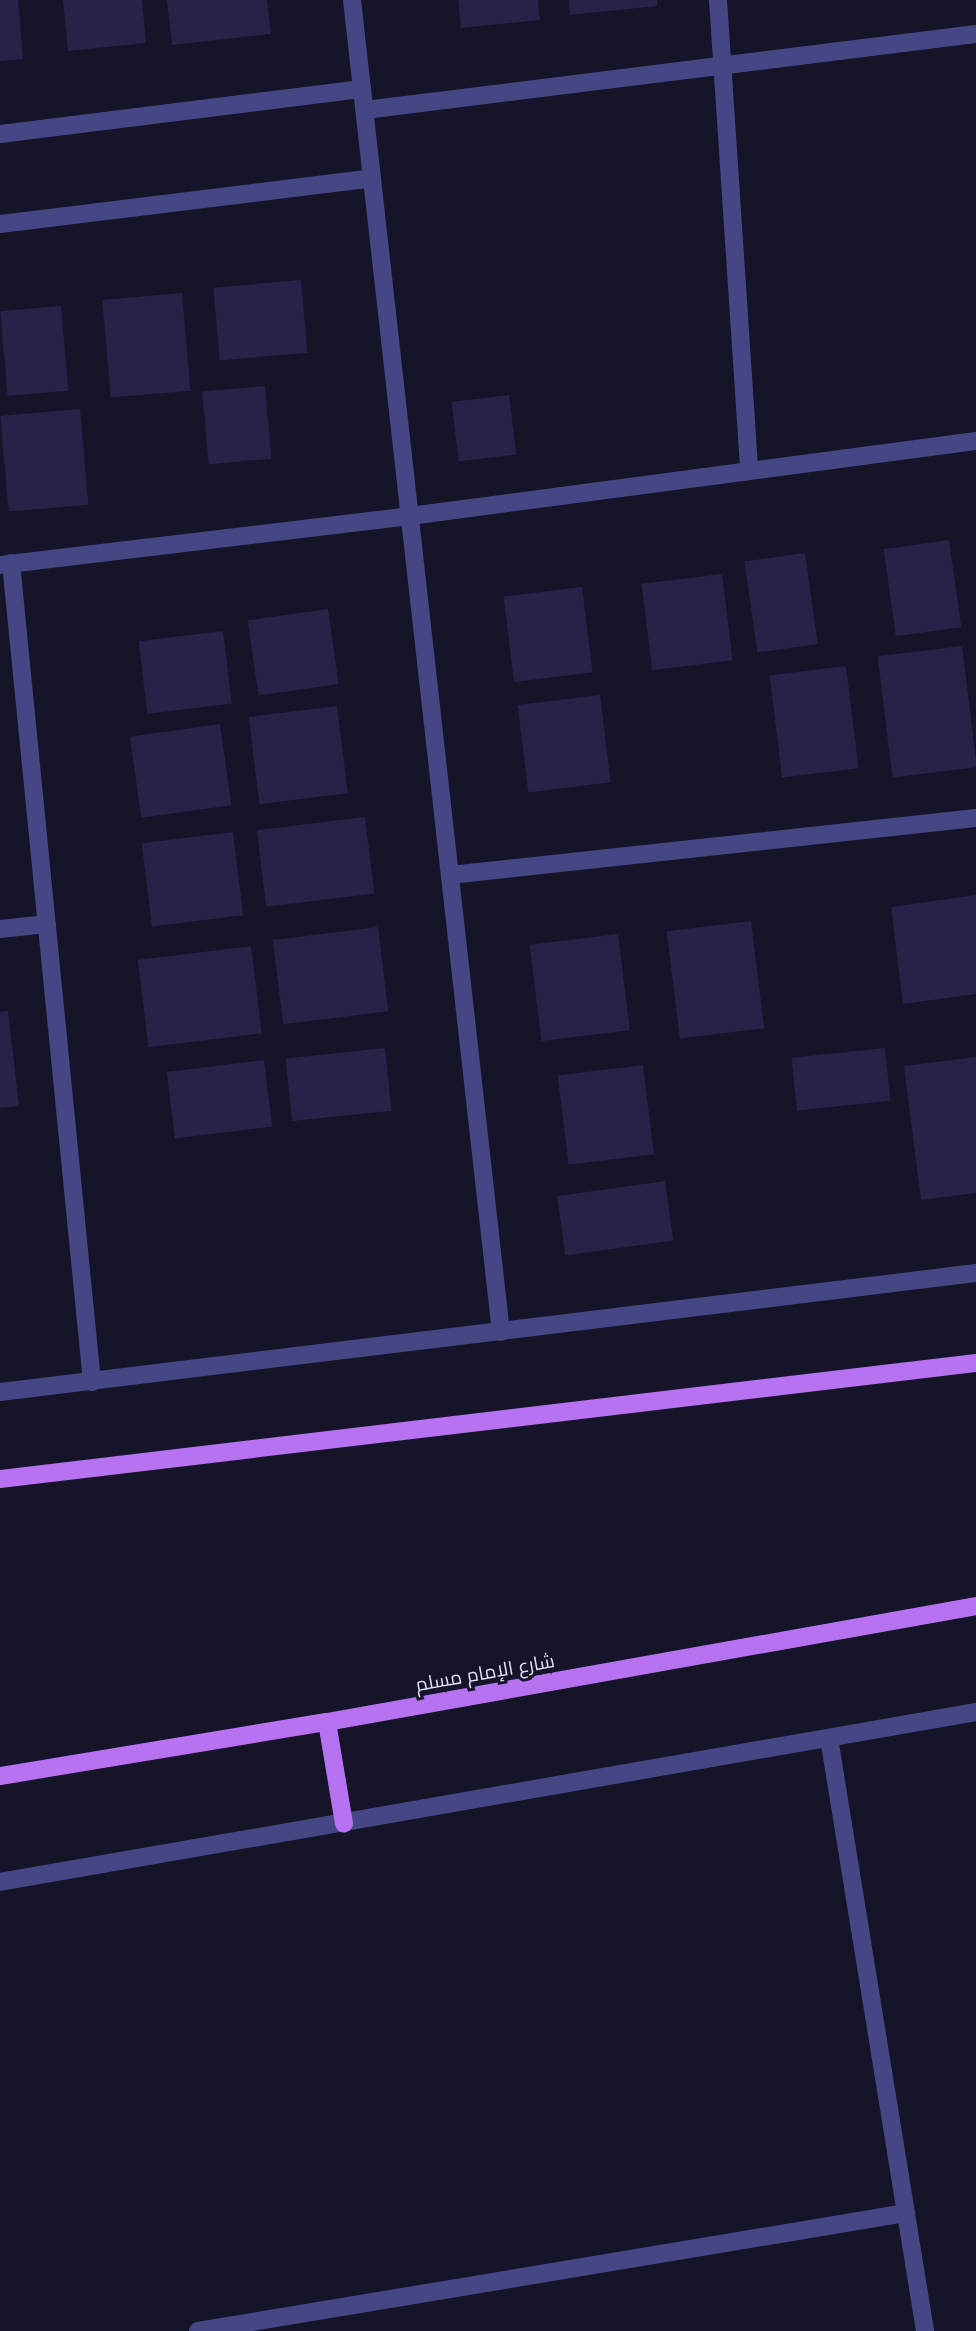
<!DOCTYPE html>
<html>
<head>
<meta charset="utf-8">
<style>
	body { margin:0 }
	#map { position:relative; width:976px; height:2331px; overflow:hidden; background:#161429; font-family:Poppins,Cairo,sans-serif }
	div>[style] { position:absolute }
	.building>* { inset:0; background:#262248; transform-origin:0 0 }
	.minor>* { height:18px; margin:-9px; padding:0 9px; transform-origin:9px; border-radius:9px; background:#444783 }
	.major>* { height:18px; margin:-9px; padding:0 9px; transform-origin:9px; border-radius:9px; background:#b672f0 }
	span { translate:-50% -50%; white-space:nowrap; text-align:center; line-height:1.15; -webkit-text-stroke:6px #161429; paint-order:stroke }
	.street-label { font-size:19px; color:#e0e0fc }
</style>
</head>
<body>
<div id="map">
	<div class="building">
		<div style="clip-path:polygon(0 0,18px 0,23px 59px,0 61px)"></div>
		<div style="clip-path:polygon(63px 0,142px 0,146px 43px,68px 51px)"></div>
		<div style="clip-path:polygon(167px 0,267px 0,271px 34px,172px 45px)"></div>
		<div style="clip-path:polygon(458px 0,538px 0,540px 20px,461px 28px)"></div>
		<div style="clip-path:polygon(569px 0,657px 0,657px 6px,570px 15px)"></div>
		<div style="left:301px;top:280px;width:73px;height:88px;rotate:85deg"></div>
		<div style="left:182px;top:293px;width:98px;height:80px;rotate:85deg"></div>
		<div style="left:61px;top:306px;width:85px;height:61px;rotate:85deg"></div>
		<div style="left:265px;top:386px;width:73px;height:63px;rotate:85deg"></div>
		<div style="left:509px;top:395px;width:60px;height:58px;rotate:83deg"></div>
		<div style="left:80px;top:409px;width:96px;height:80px;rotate:85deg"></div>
		<div style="left:949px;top:540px;width:88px;height:66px;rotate:82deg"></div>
		<div style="left:805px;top:553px;width:92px;height:61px;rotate:82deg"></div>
		<div style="left:722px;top:574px;width:87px;height:81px;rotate:83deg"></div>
		<div style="left:582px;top:587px;width:86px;height:79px;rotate:83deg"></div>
		<div style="left:328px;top:609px;width:76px;height:81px;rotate:82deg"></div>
		<div style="left:223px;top:631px;width:73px;height:85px;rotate:83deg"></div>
		<div style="left:962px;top:646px;width:122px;height:85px;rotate:83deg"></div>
		<div style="left:846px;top:666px;width:103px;height:77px;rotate:83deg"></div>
		<div style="left:600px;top:695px;width:88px;height:83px;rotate:83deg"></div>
		<div style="left:337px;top:706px;width:88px;height:89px;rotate:83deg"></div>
		<div style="left:220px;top:724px;width:82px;height:91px;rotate:82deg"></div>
		<div style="left:365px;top:817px;width:77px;height:109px;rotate:83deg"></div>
		<div style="left:233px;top:832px;width:84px;height:92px;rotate:83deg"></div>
		<div style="clip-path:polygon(976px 895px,976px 994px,903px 1004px,891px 907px)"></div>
		<div style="left:751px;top:921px;width:108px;height:85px;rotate:83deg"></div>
		<div style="left:378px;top:927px;width:85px;height:106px;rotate:83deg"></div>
		<div style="left:618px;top:934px;width:97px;height:89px;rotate:83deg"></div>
		<div style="left:251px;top:946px;width:88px;height:114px;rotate:83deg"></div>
		<div style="clip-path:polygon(8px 1011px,19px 1106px,0 1108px,0 1012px)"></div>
		<div style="left:385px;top:1048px;width:63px;height:100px;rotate:84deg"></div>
		<div style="left:885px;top:1048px;width:53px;height:94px;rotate:84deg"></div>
		<div style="clip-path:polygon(976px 1057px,976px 1193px,921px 1200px,904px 1066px)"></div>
		<div style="left:264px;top:1060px;width:67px;height:98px;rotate:83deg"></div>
		<div style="left:643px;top:1065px;width:90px;height:86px;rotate:83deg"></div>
		<div style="left:665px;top:1181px;width:60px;height:109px;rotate:82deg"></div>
	</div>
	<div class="minor">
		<div style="left:352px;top:0;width:1340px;rotate:83.62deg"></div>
		<div style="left:718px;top:0;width:472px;rotate:86.2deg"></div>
		<div style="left:365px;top:110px;width:616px;rotate:-7.09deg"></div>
		<div style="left:0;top:134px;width:365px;rotate:-7.1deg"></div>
		<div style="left:0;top:224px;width:375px;rotate:-7deg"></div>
		<div style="left:11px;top:563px;width:823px;rotate:84.35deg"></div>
		<div style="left:0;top:565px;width:413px;rotate:-6.8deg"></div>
		<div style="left:410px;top:516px;width:571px;rotate:-7.55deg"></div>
		<div style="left:450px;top:875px;width:529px;rotate:-6.18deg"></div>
		<div style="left:0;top:929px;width:47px;rotate:-6.1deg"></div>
		<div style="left:0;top:1392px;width:983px;rotate:-6.95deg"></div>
		<div style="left:829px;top:1738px;width:601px;rotate:80.8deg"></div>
		<div style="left:0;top:1882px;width:991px;rotate:-9.88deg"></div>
		<div style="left:198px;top:2331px;width:718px;rotate:-9.46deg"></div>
	</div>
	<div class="major">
		<div style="left:0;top:1479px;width:983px;rotate:-6.78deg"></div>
		<div style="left:327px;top:1722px;width:103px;rotate:80.5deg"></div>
		<div style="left:0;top:1776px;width:331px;rotate:-9.4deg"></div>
		<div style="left:327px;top:1722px;width:659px;rotate:-10.13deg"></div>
	</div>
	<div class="street-label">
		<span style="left:485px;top:1673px;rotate:-10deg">شارع الإمام مسلم</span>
	</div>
</div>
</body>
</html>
